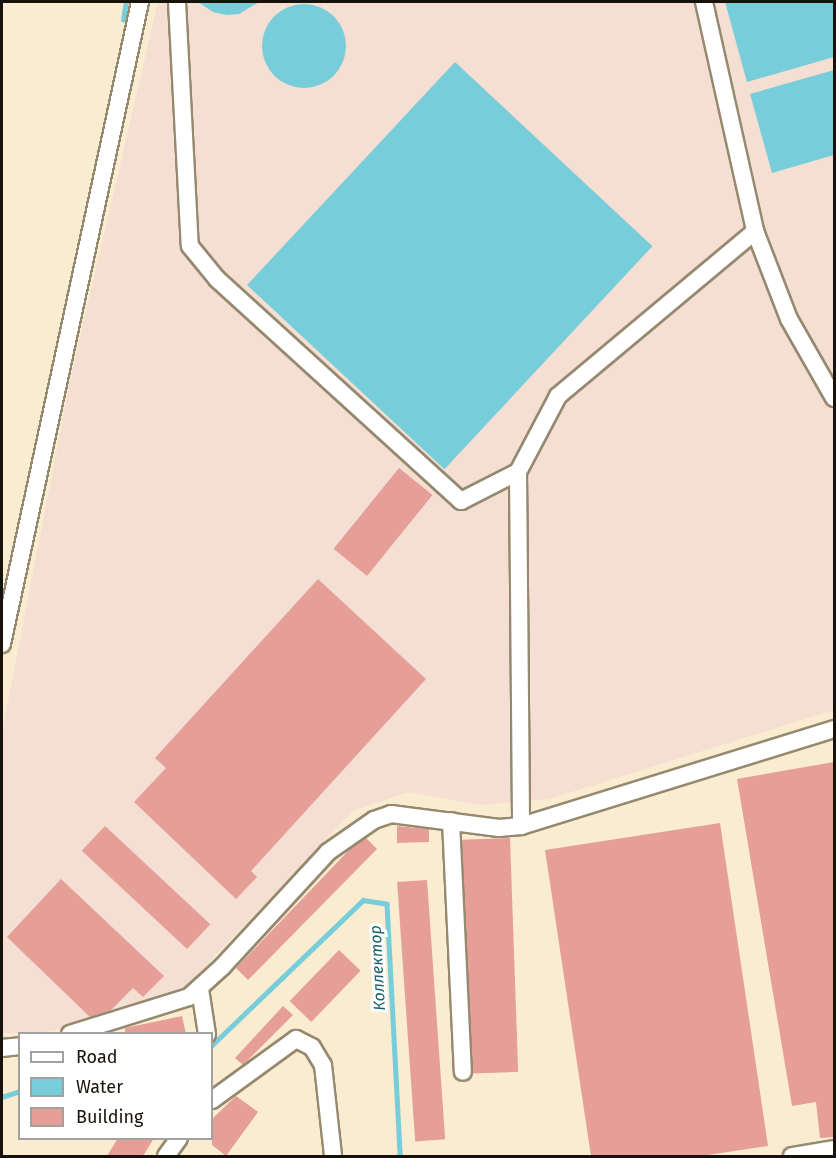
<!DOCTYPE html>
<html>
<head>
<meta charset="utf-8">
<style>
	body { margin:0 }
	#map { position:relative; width:836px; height:1158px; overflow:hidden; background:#f9ecd0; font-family:"Fira Sans",sans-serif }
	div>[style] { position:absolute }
	.industrial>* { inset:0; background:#f5ded2 }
	.water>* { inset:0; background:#77ceda; transform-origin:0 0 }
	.round { border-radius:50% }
	.stream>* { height:4.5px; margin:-2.25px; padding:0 2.25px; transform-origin:2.25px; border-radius:2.25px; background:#77ceda }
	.building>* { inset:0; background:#e59e98; transform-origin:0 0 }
	.roads { filter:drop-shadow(2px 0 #95896f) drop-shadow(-2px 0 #95896f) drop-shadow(0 2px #95896f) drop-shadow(0 -2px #95896f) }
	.minor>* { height:16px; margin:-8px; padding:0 8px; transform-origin:8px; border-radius:8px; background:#fff }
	span { translate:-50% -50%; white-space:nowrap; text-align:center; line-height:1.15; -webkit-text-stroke:6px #fff; paint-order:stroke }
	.water-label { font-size:16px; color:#19616a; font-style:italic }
	.frame { position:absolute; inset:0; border:3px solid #18130a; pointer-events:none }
	.legend { position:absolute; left:18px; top:1032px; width:195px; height:108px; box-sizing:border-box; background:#fff; border:2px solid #a3a19d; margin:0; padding:8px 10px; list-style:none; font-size:18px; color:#18130a }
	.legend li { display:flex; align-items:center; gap:12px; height:30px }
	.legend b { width:30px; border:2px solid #a3a19d }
</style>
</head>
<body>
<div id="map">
	<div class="industrial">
		<div style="clip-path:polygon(158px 2px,834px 2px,834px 710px,549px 799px,480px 805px,408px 792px,353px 811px,192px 980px,164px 1003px,95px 1024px,37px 1033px,2px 1033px,2px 733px,71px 376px)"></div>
	</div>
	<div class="water">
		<div style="clip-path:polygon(198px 2px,259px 2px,239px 14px,226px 15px,213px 12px)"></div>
		<div style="clip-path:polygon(834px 2px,834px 57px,747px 82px,725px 2px)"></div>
		<div class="round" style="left:262px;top:4px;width:84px;height:84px"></div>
		<div style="left:455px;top:62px;width:270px;height:305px;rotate:43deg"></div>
		<div style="clip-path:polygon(834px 70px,834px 155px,772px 173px,750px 94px)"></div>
	</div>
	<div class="stream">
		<div style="left:123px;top:20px;width:18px;rotate:-81deg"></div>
		<div style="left:212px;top:1045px;width:209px;rotate:-43.8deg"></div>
		<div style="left:363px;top:900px;width:24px;rotate:9deg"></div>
		<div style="left:387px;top:904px;width:252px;rotate:87deg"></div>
		<div style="left:2px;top:1097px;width:19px;rotate:-18deg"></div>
	</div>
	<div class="building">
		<div style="left:399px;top:468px;width:43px;height:104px;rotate:39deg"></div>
		<div style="clip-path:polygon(318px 579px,426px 679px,251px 871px,257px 877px,236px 899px,134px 802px,166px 768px,155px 758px)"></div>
		<div style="clip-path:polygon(834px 762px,834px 1137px,820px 1138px,816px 1102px,792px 1106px,737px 779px)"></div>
		<div style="clip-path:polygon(720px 823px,768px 1146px,701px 1156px,591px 1156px,545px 850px)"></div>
		<div style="left:105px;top:826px;width:144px;height:34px;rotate:43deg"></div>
		<div style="clip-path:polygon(397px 826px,429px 829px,429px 842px,397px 843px)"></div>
		<div style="clip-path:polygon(366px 838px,377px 849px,248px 980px,236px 968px,350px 849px)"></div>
		<div style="left:510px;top:838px;width:234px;height:48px;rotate:88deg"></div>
		<div style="clip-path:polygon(61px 879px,164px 976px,143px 997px,133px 988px,111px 1010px,90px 1017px,7px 937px)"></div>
		<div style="left:427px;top:880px;width:260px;height:30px;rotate:86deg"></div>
		<div style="left:339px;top:950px;width:30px;height:71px;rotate:44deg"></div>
		<div style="clip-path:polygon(283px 1006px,293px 1015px,243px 1065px,235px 1058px)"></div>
		<div style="clip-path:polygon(182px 1016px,186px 1034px,125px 1034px,125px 1028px)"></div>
		<div style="clip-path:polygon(236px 1096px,258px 1112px,226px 1156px,212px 1145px,212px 1119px)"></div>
		<div style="clip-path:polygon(118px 1138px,154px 1138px,143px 1156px,107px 1156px)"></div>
	</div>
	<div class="roads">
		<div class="minor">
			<div style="left:177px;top:2px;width:244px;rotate:87deg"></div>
			<div style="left:190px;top:246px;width:43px;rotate:50.7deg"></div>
			<div style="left:217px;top:279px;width:330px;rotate:42.3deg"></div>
			<div style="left:461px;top:501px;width:64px;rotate:-27deg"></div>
			<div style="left:518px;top:472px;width:86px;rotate:-62.2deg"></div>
			<div style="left:558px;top:396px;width:257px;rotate:-39.9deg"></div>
			<div style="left:704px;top:2px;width:235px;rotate:77.4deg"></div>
			<div style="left:755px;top:231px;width:94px;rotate:68.9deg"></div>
			<div style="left:789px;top:319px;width:91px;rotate:60.3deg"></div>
			<div style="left:518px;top:472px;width:354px;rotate:89.5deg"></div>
			<div style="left:2px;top:644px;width:657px;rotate:-77.87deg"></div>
			<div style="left:451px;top:821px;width:251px;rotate:87.3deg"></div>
			<div style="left:200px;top:989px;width:46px;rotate:81.2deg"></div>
			<div style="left:70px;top:1034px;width:125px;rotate:-17.3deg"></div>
			<div style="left:189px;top:997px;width:45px;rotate:-42.3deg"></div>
			<div style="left:222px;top:967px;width:156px;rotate:-47.3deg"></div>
			<div style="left:328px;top:852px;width:56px;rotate:-34.8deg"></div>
			<div style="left:374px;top:820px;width:18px;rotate:-19deg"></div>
			<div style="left:391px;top:814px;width:109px;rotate:7.4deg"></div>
			<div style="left:499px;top:828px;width:22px;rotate:-5deg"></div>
			<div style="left:521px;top:826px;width:328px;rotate:-17.2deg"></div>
			<div style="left:2px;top:1048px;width:18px;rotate:-6deg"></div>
			<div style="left:212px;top:1100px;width:104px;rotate:-36deg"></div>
			<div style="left:296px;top:1039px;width:18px;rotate:27deg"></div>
			<div style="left:312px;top:1047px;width:21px;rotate:59deg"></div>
			<div style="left:323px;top:1065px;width:92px;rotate:83.7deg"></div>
			<div style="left:166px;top:1156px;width:22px;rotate:-54deg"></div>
			<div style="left:792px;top:1156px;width:43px;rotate:-9.5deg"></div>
		</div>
	</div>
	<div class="water-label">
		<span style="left:378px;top:968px;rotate:-93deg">Коллектор</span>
	</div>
	<div class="frame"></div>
	<ul class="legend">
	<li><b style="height:8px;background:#fff"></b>Road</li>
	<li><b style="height:16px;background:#77ceda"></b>Water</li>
	<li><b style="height:16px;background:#e59e98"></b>Building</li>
	</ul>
</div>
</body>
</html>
